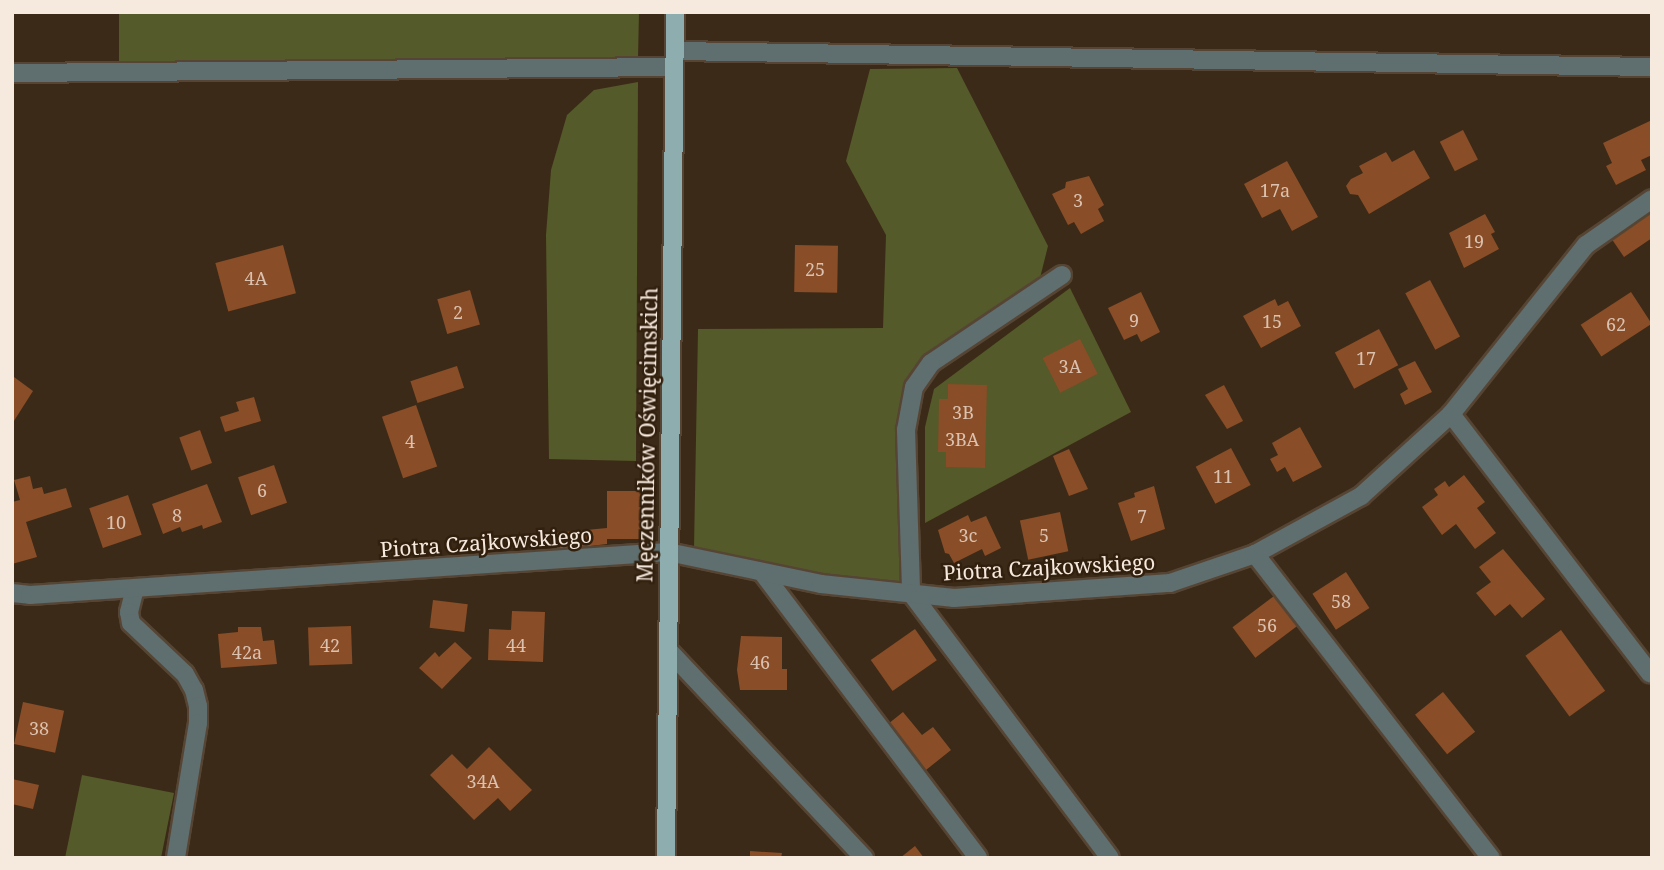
<!DOCTYPE html>
<html>
<head>
<meta charset="utf-8">
<style>
	body { margin:0 }
	#map { position:relative; width:1664px; height:870px; overflow:hidden; background:#3c2a18; font-family:"Noto Serif",serif }
	div>[style] { position:absolute }
	.green>* { inset:0; background:#545a29 }
	.building>* { inset:0; background:#894d27; transform-origin:0 0 }
	.roads { filter:drop-shadow(2px 0 #564534) drop-shadow(-2px 0 #564534) drop-shadow(0 2px #564534) drop-shadow(0 -2px #564534) }
	.minor>* { height:18px; margin:-9px; padding:0 9px; transform-origin:9px; border-radius:9px; background:#5f6e6e }
	.major>* { height:18px; margin:-9px; padding:0 9px; transform-origin:9px; border-radius:9px; background:#8eadae }
	span { translate:-50% -50%; white-space:nowrap; text-align:center; line-height:1.15; -webkit-text-stroke:5px #32200e; paint-order:stroke }
	.number-label { font-size:18px; color:#dbc2b0 }
	.number-label span { -webkit-text-stroke-width:0 }
	.street-label { font-size:21px; color:#f6e9de }
	.frame { position:absolute; inset:0; border:14px solid #f6e9de; pointer-events:none }
</style>
</head>
<body>
<div id="map">
	<div class="green">
		<div style="clip-path:polygon(119px 12px,639px 12px,638px 58px,119px 68px)"></div>
		<div style="clip-path:polygon(957px 68px,1048px 246px,1038px 286px,917px 365px,904px 384px,897px 427px,903px 584px,823px 576px,694px 548px,698px 329px,883px 328px,886px 235px,846px 161px,870px 69px)"></div>
		<div style="clip-path:polygon(638px 82px,636px 461px,549px 459px,546px 235px,551px 170px,567px 115px,594px 90px)"></div>
		<div style="clip-path:polygon(1070px 288px,1131px 412px,925px 523px,925px 427px,934px 389px)"></div>
		<div style="clip-path:polygon(82px 775px,174px 793px,161px 858px,65px 858px)"></div>
	</div>
	<div class="building">
		<div style="clip-path:polygon(1652px 120px,1652px 155px,1641px 160px,1646px 170px,1616px 185px,1606px 166px,1612px 163px,1603px 143px)"></div>
		<div style="left:1463px;top:130px;width:33px;height:26px;rotate:63deg"></div>
		<div style="clip-path:polygon(1414px 150px,1430px 178px,1369px 214px,1358px 195px,1350px 194px,1346px 186px,1351px 179px,1363px 173px,1359px 166px,1386px 152px,1392px 162px)"></div>
		<div style="clip-path:polygon(1287px 161px,1318px 217px,1292px 231px,1280px 209px,1262px 218px,1244px 184px)"></div>
		<div style="clip-path:polygon(1089px 176px,1104px 205px,1098px 209px,1104px 221px,1081px 234px,1074px 222px,1068px 225px,1052px 194px,1065px 188px,1066px 182px)"></div>
		<div style="clip-path:polygon(1652px 210px,1652px 238px,1624px 257px,1611px 238px)"></div>
		<div style="clip-path:polygon(1485px 214px,1495px 232px,1491px 234px,1499px 249px,1464px 268px,1449px 233px)"></div>
		<div style="left:283px;top:245px;width:50px;height:70px;rotate:75deg"></div>
		<div style="left:795px;top:245px;width:43px;height:47px;rotate:1deg"></div>
		<div style="left:1430px;top:280px;width:64px;height:28px;rotate:62deg"></div>
		<div style="left:470px;top:290px;width:36px;height:34px;rotate:74deg"></div>
		<div style="clip-path:polygon(1141px 292px,1160px 332px,1141px 342px,1137px 334px,1124px 340px,1108px 308px)"></div>
		<div style="left:1631px;top:292px;width:38px;height:60px;rotate:57deg"></div>
		<div style="clip-path:polygon(1275px 299px,1278px 306px,1288px 301px,1301px 326px,1261px 348px,1243px 316px)"></div>
		<div style="left:1379px;top:329px;width:41px;height:50px;rotate:62deg"></div>
		<div style="left:1080px;top:339px;width:39px;height:42px;rotate:63deg"></div>
		<div style="clip-path:polygon(1415px 361px,1432px 392px,1405px 405px,1400px 394px,1408px 389px,1398px 369px)"></div>
		<div style="left:457px;top:366px;width:23px;height:49px;rotate:72deg"></div>
		<div style="clip-path:polygon(14px 377px,33px 391px,12px 424px,12px 379px)"></div>
		<div style="clip-path:polygon(948px 384px,987px 385px,985px 468px,946px 467px,946px 452px,938px 452px,939px 399px,948px 399px)"></div>
		<div style="clip-path:polygon(1224px 385px,1243px 421px,1227px 429px,1205px 395px)"></div>
		<div style="clip-path:polygon(254px 397px,261px 421px,225px 432px,220px 417px,239px 411px,236px 402px)"></div>
		<div style="left:416px;top:405px;width:65px;height:36px;rotate:71deg"></div>
		<div style="clip-path:polygon(1300px 427px,1322px 467px,1293px 482px,1285px 467px,1277px 472px,1270px 459px,1278px 455px,1272px 443px)"></div>
		<div style="left:200px;top:430px;width:35px;height:22px;rotate:70deg"></div>
		<div style="left:1231px;top:448px;width:42px;height:40px;rotate:62deg"></div>
		<div style="clip-path:polygon(1069px 449px,1088px 489px,1069px 496px,1053px 456px)"></div>
		<div style="left:274px;top:465px;width:40px;height:38px;rotate:71deg"></div>
		<div style="clip-path:polygon(1464px 475px,1485px 502px,1477px 508px,1496px 533px,1475px 549px,1456px 524px,1442px 535px,1422px 507px,1438px 495px,1434px 489px,1445px 481px,1449px 487px)"></div>
		<div style="clip-path:polygon(30px 476px,33px 489px,42px 487px,44px 494px,66px 488px,72px 507px,26px 522px,37px 557px,12px 564px,12px 502px,20px 500px,14px 480px)"></div>
		<div style="clip-path:polygon(207px 484px,222px 522px,203px 529px,202px 525px,182px 532px,180px 527px,163px 534px,152px 504px)"></div>
		<div style="clip-path:polygon(1154px 486px,1165px 529px,1131px 541px,1118px 503px,1135px 497px,1134px 493px)"></div>
		<div style="clip-path:polygon(607px 491px,641px 491px,641px 539px,607px 539px,607px 544px,557px 550px,555px 533px,607px 528px)"></div>
		<div style="left:128px;top:495px;width:42px;height:41px;rotate:71deg"></div>
		<div style="left:1060px;top:512px;width:40px;height:41px;rotate:78deg"></div>
		<div style="clip-path:polygon(968px 515px,971px 522px,986px 516px,1001px 548px,985px 556px,982px 549px,954px 563px,949px 554px,945px 553px,938px 530px)"></div>
		<div style="clip-path:polygon(1503px 549px,1545px 599px,1522px 618px,1510px 604px,1495px 616px,1476px 593px,1491px 582px,1479px 567px)"></div>
		<div style="left:1346px;top:572px;width:43px;height:40px;rotate:57deg"></div>
		<div style="left:1278px;top:593px;width:38px;height:57px;rotate:53deg"></div>
		<div style="left:433px;top:600px;width:35px;height:28px;rotate:7deg"></div>
		<div style="clip-path:polygon(512px 611px,545px 612px,543px 662px,488px 660px,489px 629px,511px 630px)"></div>
		<div style="left:351px;top:626px;width:38px;height:43px;rotate:88deg"></div>
		<div style="clip-path:polygon(238px 627px,261px 627px,263px 641px,274px 640px,277px 664px,221px 668px,218px 634px,238px 632px)"></div>
		<div style="left:915px;top:629px;width:38px;height:54px;rotate:55deg"></div>
		<div style="left:1561px;top:630px;width:75px;height:44px;rotate:54deg"></div>
		<div style="clip-path:polygon(741px 636px,782px 637px,782px 669px,787px 669px,787px 690px,740px 690px,737px 670px)"></div>
		<div style="clip-path:polygon(455px 642px,472px 658px,442px 689px,419px 668px,435px 652px,439px 657px)"></div>
		<div style="left:1443px;top:692px;width:51px;height:36px;rotate:51deg"></div>
		<div style="left:23px;top:702px;width:42px;height:43px;rotate:12deg"></div>
		<div style="clip-path:polygon(903px 712px,922px 735px,933px 727px,951px 750px,926px 770px,888px 724px)"></div>
		<div style="clip-path:polygon(489px 747px,532px 790px,510px 811px,498px 798px,474px 820px,430px 775px,452px 754px,467px 769px)"></div>
		<div style="clip-path:polygon(12px 779px,39px 785px,33px 809px,12px 804px)"></div>
		<div style="clip-path:polygon(915px 846px,924px 858px,900px 858px)"></div>
		<div style="clip-path:polygon(750px 851px,782px 853px,781px 858px,750px 858px)"></div>
	</div>
	<div class="roads">
		<div class="minor">
			<div style="left:675px;top:51px;width:977px;rotate:0.94deg"></div>
			<div style="left:12px;top:73px;width:662px;rotate:-0.52deg"></div>
			<div style="left:1062px;top:275px;width:158px;rotate:146.1deg"></div>
			<div style="left:931px;top:363px;width:29px;rotate:125deg"></div>
			<div style="left:914px;top:387px;width:44px;rotate:100.5deg"></div>
			<div style="left:906px;top:430px;width:163px;rotate:88.2deg"></div>
			<div style="left:911px;top:593px;width:331px;rotate:53.1deg"></div>
			<div style="left:1451px;top:414px;width:327px;rotate:52.5deg"></div>
			<div style="left:1255px;top:554px;width:385px;rotate:52.2deg"></div>
			<div style="left:762px;top:572px;width:358px;rotate:52.9deg"></div>
			<div style="left:135px;top:588px;width:25px;rotate:104deg"></div>
			<div style="left:129px;top:612px;width:11px;rotate:80deg"></div>
			<div style="left:131px;top:623px;width:74px;rotate:43.4deg"></div>
			<div style="left:185px;top:674px;width:18px;rotate:61deg"></div>
			<div style="left:194px;top:690px;width:16px;rotate:76deg"></div>
			<div style="left:198px;top:706px;width:17px;rotate:90deg"></div>
			<div style="left:198px;top:723px;width:137px;rotate:99.3deg"></div>
			<div style="left:12px;top:593px;width:18px;rotate:6deg"></div>
			<div style="left:30px;top:595px;width:639px;rotate:-3.86deg"></div>
			<div style="left:668px;top:552px;width:156px;rotate:11.8deg"></div>
			<div style="left:821px;top:584px;width:134px;rotate:6deg"></div>
			<div style="left:954px;top:598px;width:217px;rotate:-4deg"></div>
			<div style="left:1170px;top:583px;width:90px;rotate:-18.8deg"></div>
			<div style="left:1255px;top:554px;width:121px;rotate:-28.7deg"></div>
			<div style="left:1361px;top:496px;width:122px;rotate:-42.3deg"></div>
			<div style="left:1451px;top:414px;width:216px;rotate:-51.4deg"></div>
			<div style="left:1586px;top:245px;width:80px;rotate:-34.9deg"></div>
			<div style="left:668px;top:650px;width:286px;rotate:46.7deg"></div>
		</div>
		<div class="major">
			<div style="left:666px;top:858px;width:846px;rotate:-89.39deg"></div>
		</div>
	</div>
	<div class="number-label">
		<span style="left:1275px;top:190px">17a</span>
		<span style="left:1078px;top:200px">3</span>
		<span style="left:1474px;top:241px">19</span>
		<span style="left:815px;top:269px">25</span>
		<span style="left:256px;top:278px">4A</span>
		<span style="left:458px;top:312px">2</span>
		<span style="left:1134px;top:320px">9</span>
		<span style="left:1272px;top:321px">15</span>
		<span style="left:1616px;top:324px">62</span>
		<span style="left:1366px;top:358px">17</span>
		<span style="left:1070px;top:366px">3A</span>
		<span style="left:963px;top:412px">3B</span>
		<span style="left:962px;top:439px">3BA</span>
		<span style="left:410px;top:441px">4</span>
		<span style="left:1223px;top:476px">11</span>
		<span style="left:262px;top:490px">6</span>
		<span style="left:177px;top:515px">8</span>
		<span style="left:1142px;top:516px">7</span>
		<span style="left:116px;top:522px">10</span>
		<span style="left:968px;top:535px">3c</span>
		<span style="left:1044px;top:535px">5</span>
		<span style="left:1341px;top:601px">58</span>
		<span style="left:1267px;top:625px">56</span>
		<span style="left:330px;top:645px">42</span>
		<span style="left:516px;top:645px">44</span>
		<span style="left:247px;top:652px">42a</span>
		<span style="left:760px;top:662px">46</span>
		<span style="left:39px;top:728px">38</span>
		<span style="left:483px;top:781px">34A</span>
	</div>
	<div class="street-label">
		<span style="left:647px;top:435px;rotate:-89deg">Męczenników Oświęcimskich</span>
		<span style="left:486px;top:542px;rotate:-4deg">Piotra Czajkowskiego</span>
		<span style="left:1049px;top:567px;rotate:-3deg">Piotra Czajkowskiego</span>
	</div>
	<div class="frame"></div>
</div>
</body>
</html>
